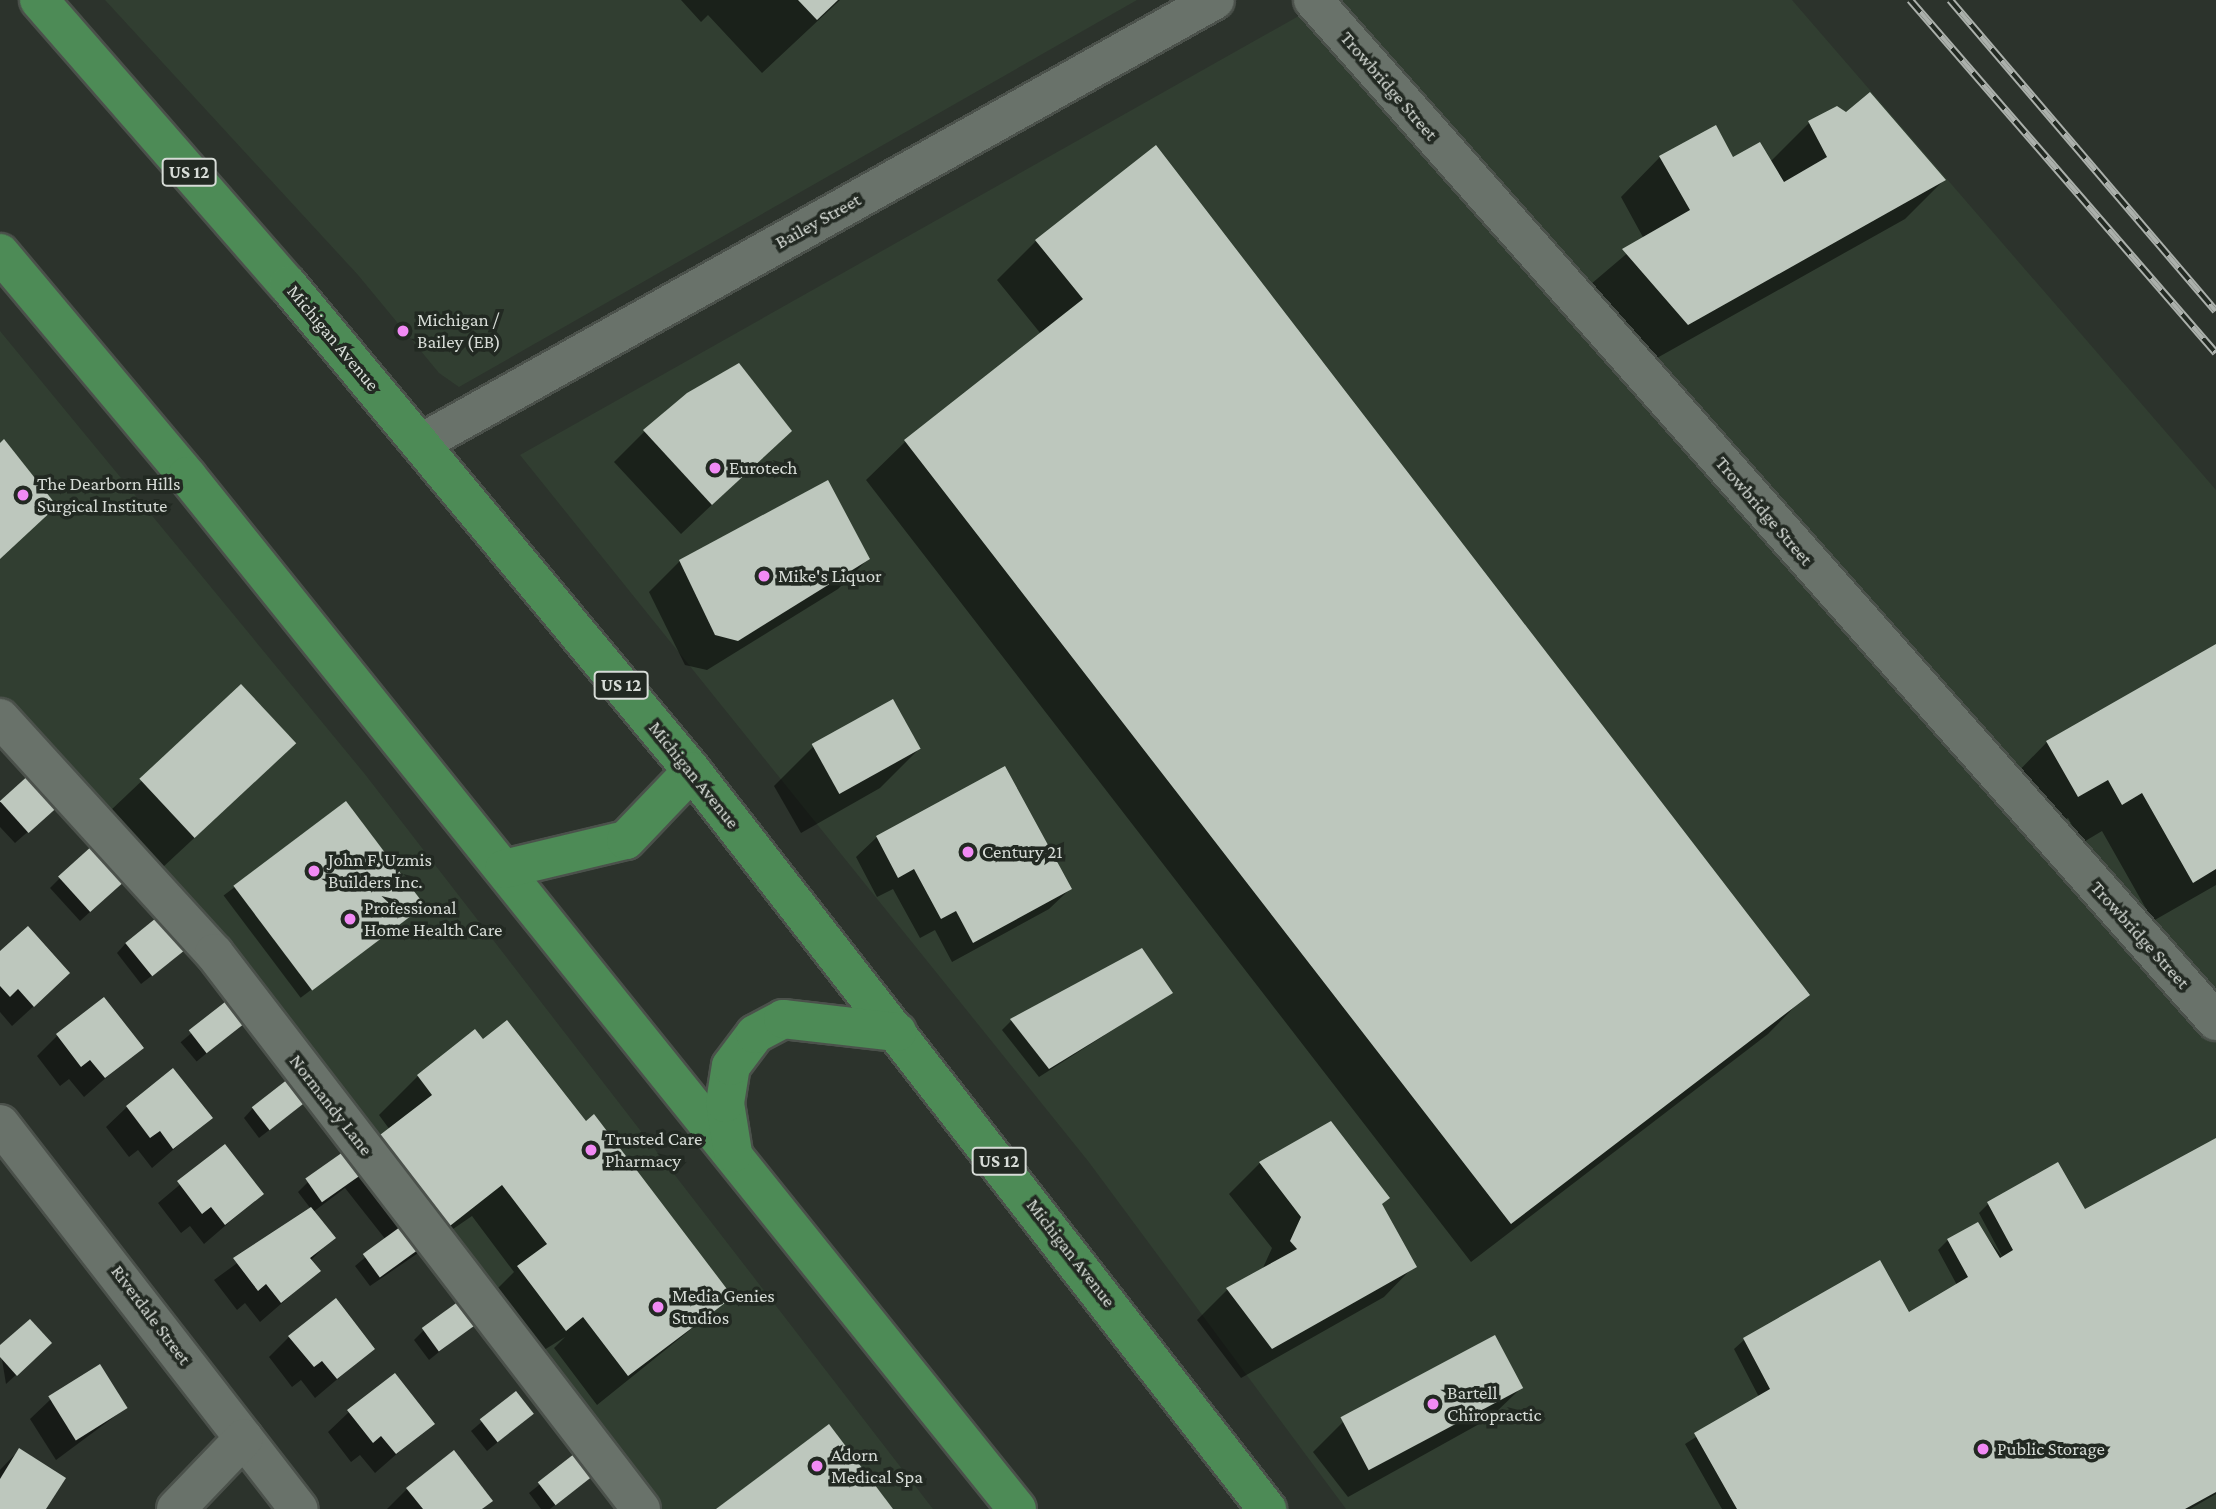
<!DOCTYPE html>
<html>
<head>
<meta charset="utf-8">
<style>
	body { margin:0 }
	#map { position:relative; width:2216px; height:1509px; overflow:hidden; background:#2c332c; font-family:"Crimson Pro",serif }
	div>[style] { position:absolute }
	.built>* { inset:0; background:#313e31 }
	.shadow>* { inset:0; background:#0007; transform-origin:0 0 }
	.building>* { inset:0; background:#bdc7bd; transform-origin:0 0 }
	.roads { filter:drop-shadow(2px 0 #4b514b) drop-shadow(-2px 0 #4b514b) drop-shadow(0 2px #4b514b) drop-shadow(0 -2px #4b514b) }
	.minor>* { height:38px; margin:-19px; padding:0 19px; transform-origin:19px; border-radius:19px; background:#69726a }
	.primary>* { height:38px; margin:-19px; padding:0 19px; transform-origin:19px; border-radius:19px; background:#4d8b56 }
	.rail>* { height:8px; margin-top:-4px; transform-origin:0; background:repeating-linear-gradient(90deg,#222922 0 16px,#abb0ab 0 32px); box-sizing:border-box; border-block:2px solid #abb0ab }
	.dots>* { width:19px; height:19px; translate:-50% -50%; box-sizing:border-box; border:4px solid #222922; border-radius:50% }
	span { translate:-50% -50%; white-space:nowrap; text-align:center; line-height:1.15; -webkit-text-stroke:7px #222922; paint-order:stroke }
	.shield-label span { padding:2px 5px; background:#222922; border:2px solid; border-radius:5px; -webkit-text-stroke-width:0 }
	.shield-label { font-size:18px; color:#d7dcd7; font-weight:700 }
	.street-label { font-size:19px; color:#d7dcd7 }
	.poi-label { font-size:19px; color:#d7dcd7 }
	.left { translate:0 -50%; text-align:left }
</style>
</head>
<body>
<div id="map">
	<div class="built">
		<div style="clip-path:polygon(105px 0,1137px 0,459px 387px,439px 373px,358px 275px)"></div>
		<div style="clip-path:polygon(1327px 0,1792px 0,2216px 490px,2216px 1509px,1346px 1509px,1088px 1161px,520px 455px)"></div>
		<div style="clip-path:polygon(0 331px,364px 773px,933px 1509px,617px 1509px,150px 902px,0 743px)"></div>
	</div>
	<div class="shadow">
		<div style="clip-path:polygon(681px 0,840px 0,762px 73px,708px 15px,701px 22px)"></div>
		<div style="clip-path:polygon(1809px 123px,1944px 180px,1905px 219px,1648px 363px,1584px 290px,1644px 239px,1621px 197px,1660px 157px,1770px 162px)"></div>
		<div style="clip-path:polygon(1036px 241px,1807px 994px,1768px 1034px,1471px 1262px,866px 480px,906px 441px,1041px 334px,997px 280px)"></div>
		<div style="clip-path:polygon(645px 431px,790px 431px,681px 534px,614px 462px)"></div>
		<div style="clip-path:polygon(868px 559px,838px 589px,707px 670px,685px 665px,649px 592px,680px 561px)"></div>
		<div style="clip-path:polygon(2216px 646px,2216px 885px,2153px 921px,2102px 831px,2082px 843px,2068px 818px,2039px 835px,2008px 782px,2047px 742px)"></div>
		<div style="clip-path:polygon(241px 687px,263px 774px,162px 868px,110px 811px)"></div>
		<div style="clip-path:polygon(892px 702px,919px 749px,880px 788px,801px 833px,774px 786px,813px 747px)"></div>
		<div style="clip-path:polygon(31px 775px,48px 814px,15px 843px,0 827px,0 803px)"></div>
		<div style="left:345px;top:804px;width:128px;height:152px;rotate:53deg"></div>
		<div style="clip-path:polygon(877px 837px,1070px 889px,1049px 909px,952px 962px,935px 930px,920px 938px,893px 889px,877px 897px,856px 857px)"></div>
		<div style="clip-path:polygon(60px 878px,113px 891px,80px 921px,50px 888px)"></div>
		<div style="clip-path:polygon(126px 943px,176px 957px,141px 984px,117px 953px)"></div>
		<div style="clip-path:polygon(0 953px,47px 994px,12px 1026px,0 1012px)"></div>
		<div style="clip-path:polygon(1171px 993px,1039px 1077px,1002px 1030px,1011px 1021px)"></div>
		<div style="left:225px;top:1005px;width:25px;height:58px;rotate:50deg"></div>
		<div style="clip-path:polygon(57px 1036px,141px 1047px,84px 1097px,69px 1079px,60px 1086px,37px 1056px)"></div>
		<div style="clip-path:polygon(483px 1041px,585px 1123px,731px 1297px,597px 1405px,554px 1348px,565px 1337px,544px 1350px,498px 1288px,514px 1272px,472px 1216px,370px 1286px,355px 1266px,386px 1240px,345px 1188px,313px 1212px,333px 1238px,310px 1261px,319px 1271px,260px 1322px,245px 1303px,237px 1310px,214px 1280px,311px 1209px,298px 1192px,308px 1182px,342px 1155px,351px 1166px,390px 1130px,379px 1115px,418px 1076px)"></div>
		<div style="clip-path:polygon(127px 1107px,210px 1118px,152px 1168px,138px 1150px,129px 1157px,106px 1127px)"></div>
		<div style="clip-path:polygon(253px 1108px,294px 1111px,259px 1138px,244px 1118px)"></div>
		<div style="clip-path:polygon(1331px 1123px,1414px 1266px,1384px 1297px,1241px 1378px,1197px 1320px,1227px 1290px,1262px 1270px,1272px 1248px,1229px 1194px,1260px 1163px)"></div>
		<div style="clip-path:polygon(2216px 1140px,2216px 1494px,2190px 1509px,1722px 1509px,1685px 1444px,1759px 1397px,1734px 1349px,1744px 1340px,1908px 1314px,1957px 1285px,1938px 1250px,1948px 1240px,1977px 1224px,2003px 1258px,1979px 1213px,1989px 1203px,2084px 1211px)"></div>
		<div style="clip-path:polygon(225px 1147px,262px 1194px,204px 1244px,190px 1226px,181px 1233px,158px 1203px)"></div>
		<div style="clip-path:polygon(474px 1324px,429px 1360px,414px 1340px,424px 1330px)"></div>
		<div style="clip-path:polygon(289px 1337px,373px 1349px,315px 1398px,301px 1380px,292px 1387px,269px 1357px)"></div>
		<div style="clip-path:polygon(0 1347px,40px 1353px,6px 1384px)"></div>
		<div style="clip-path:polygon(1521px 1388px,1490px 1418px,1348px 1497px,1313px 1452px,1343px 1422px)"></div>
		<div style="clip-path:polygon(516px 1393px,521px 1423px,487px 1451px,471px 1431px)"></div>
		<div style="clip-path:polygon(51px 1399px,126px 1408px,56px 1460px,30px 1419px)"></div>
		<div style="clip-path:polygon(349px 1412px,432px 1423px,375px 1473px,360px 1455px,351px 1462px,328px 1432px)"></div>
		<div style="clip-path:polygon(19px 1450px,44px 1509px,0 1509px,0 1470px)"></div>
		<div style="clip-path:polygon(574px 1457px,589px 1477px,550px 1509px,541px 1509px,529px 1493px)"></div>
		<div style="clip-path:polygon(407px 1489px,491px 1500px,482px 1509px,387px 1509px)"></div>
	</div>
	<div class="building">
		<div style="clip-path:polygon(798px 0,838px 0,817px 20px)"></div>
		<div style="clip-path:polygon(1870px 92px,1946px 180px,1688px 325px,1622px 249px,1690px 210px,1659px 156px,1716px 125px,1733px 157px,1760px 142px,1784px 182px,1827px 157px,1808px 121px,1837px 106px,1846px 112px)"></div>
		<div style="clip-path:polygon(1156px 145px,1810px 995px,1511px 1224px,904px 440px,1083px 299px,1035px 240px)"></div>
		<div style="clip-path:polygon(739px 363px,792px 431px,712px 505px,643px 430px,687px 393px)"></div>
		<div style="clip-path:polygon(4px 439px,57px 506px,0 559px,0 443px)"></div>
		<div style="clip-path:polygon(828px 480px,870px 559px,738px 641px,715px 635px,679px 560px)"></div>
		<div style="clip-path:polygon(2216px 644px,2216px 869px,2193px 883px,2142px 793px,2122px 805px,2108px 780px,2078px 797px,2046px 741px)"></div>
		<div style="left:241px;top:684px;width:81px;height:139px;rotate:47deg"></div>
		<div style="left:893px;top:699px;width:57px;height:93px;rotate:61deg"></div>
		<div style="clip-path:polygon(1005px 766px,1072px 889px,973px 943px,956px 911px,941px 919px,914px 869px,898px 878px,876px 836px)"></div>
		<div style="left:31px;top:773px;width:43px;height:42px;rotate:48deg"></div>
		<div style="left:346px;top:801px;width:131px;height:141px;rotate:53deg"></div>
		<div style="left:93px;top:845px;width:48px;height:47px;rotate:48deg"></div>
		<div style="left:161px;top:914px;width:43px;height:46px;rotate:51deg"></div>
		<div style="clip-path:polygon(28px 926px,70px 973px,34px 1007px,18px 989px,10px 997px,0 986px,0 951px)"></div>
		<div style="clip-path:polygon(1142px 948px,1173px 993px,1049px 1069px,1010px 1019px)"></div>
		<div style="clip-path:polygon(104px 997px,144px 1048px,105px 1078px,90px 1060px,81px 1067px,56px 1034px)"></div>
		<div style="left:225px;top:1002px;width:29px;height:46px;rotate:52deg"></div>
		<div style="clip-path:polygon(507px 1020px,586px 1121px,594px 1114px,733px 1297px,628px 1376px,583px 1317px,566px 1331px,517px 1266px,547px 1244px,502px 1185px,446px 1229px,376px 1138px,432px 1095px,417px 1075px,475px 1029px,483px 1039px)"></div>
		<div style="clip-path:polygon(173px 1068px,213px 1118px,173px 1149px,160px 1131px,150px 1138px,126px 1106px)"></div>
		<div style="left:288px;top:1079px;width:29px;height:46px;rotate:52deg"></div>
		<div style="clip-path:polygon(1331px 1121px,1390px 1198px,1382px 1204px,1417px 1267px,1272px 1349px,1226px 1288px,1297px 1249px,1290px 1241px,1301px 1217px,1259px 1162px)"></div>
		<div style="clip-path:polygon(2216px 1138px,2216px 1492px,2185px 1509px,1737px 1509px,1694px 1433px,1770px 1389px,1743px 1338px,1880px 1260px,1909px 1312px,1968px 1277px,1947px 1239px,1978px 1222px,2000px 1258px,2013px 1250px,1987px 1202px,2058px 1162px,2085px 1209px)"></div>
		<div style="clip-path:polygon(225px 1144px,264px 1194px,225px 1225px,211px 1207px,202px 1214px,177px 1181px)"></div>
		<div style="left:343px;top:1152px;width:29px;height:46px;rotate:55deg"></div>
		<div style="clip-path:polygon(311px 1207px,336px 1238px,310px 1258px,321px 1271px,281px 1303px,266px 1284px,258px 1291px,233px 1258px)"></div>
		<div style="left:400px;top:1227px;width:29px;height:46px;rotate:54deg"></div>
		<div style="clip-path:polygon(336px 1298px,375px 1349px,337px 1379px,322px 1361px,314px 1367px,288px 1336px)"></div>
		<div style="left:459px;top:1301px;width:29px;height:46px;rotate:54deg"></div>
		<div style="clip-path:polygon(30px 1319px,52px 1343px,17px 1376px,0 1357px,0 1345px)"></div>
		<div style="left:1495px;top:1335px;width:60px;height:175px;rotate:62deg"></div>
		<div style="left:100px;top:1364px;width:52px;height:61px;rotate:58deg"></div>
		<div style="clip-path:polygon(395px 1373px,435px 1424px,396px 1454px,381px 1436px,373px 1443px,347px 1410px)"></div>
		<div style="left:516px;top:1391px;width:29px;height:46px;rotate:52deg"></div>
		<div style="clip-path:polygon(829px 1424px,893px 1509px,716px 1509px)"></div>
		<div style="clip-path:polygon(19px 1448px,66px 1478px,46px 1509px,0 1509px,0 1479px)"></div>
		<div style="clip-path:polygon(454px 1450px,493px 1501px,482px 1509px,423px 1509px,406px 1488px)"></div>
		<div style="left:574px;top:1454px;width:29px;height:46px;rotate:52deg"></div>
	</div>
	<div class="roads">
		<div class="minor">
			<div style="left:1313px;top:0;width:1363px;rotate:48.51deg"></div>
			<div style="left:421px;top:443px;width:909px;rotate:-29.16deg"></div>
			<div style="left:0;top:718px;width:318px;rotate:47.7deg"></div>
			<div style="left:214px;top:953px;width:701px;rotate:52.48deg"></div>
			<div style="left:0;top:1124px;width:487px;rotate:52.2deg"></div>
			<div style="left:176px;top:1509px;width:98px;rotate:-46.2deg"></div>
		</div>
		<div class="primary">
			<div style="left:39px;top:0;width:378px;rotate:48.9deg"></div>
			<div style="left:288px;top:285px;width:632px;rotate:50.26deg"></div>
			<div style="left:692px;top:771px;width:936px;rotate:52.08deg"></div>
			<div style="left:0;top:253px;width:291px;rotate:50deg"></div>
			<div style="left:187px;top:476px;width:1325px;rotate:51.22deg"></div>
			<div style="left:504px;top:869px;width:125px;rotate:-13.4deg"></div>
			<div style="left:626px;top:840px;width:95px;rotate:-46.3deg"></div>
			<div style="left:733px;top:1153px;width:51px;rotate:-99.1deg"></div>
			<div style="left:725px;top:1103px;width:37px;rotate:-81deg"></div>
			<div style="left:731px;top:1066px;width:40px;rotate:-53deg"></div>
			<div style="left:755px;top:1034px;width:32px;rotate:-28deg"></div>
			<div style="left:783px;top:1019px;width:115px;rotate:6.5deg"></div>
		</div>
	</div>
	<div class="rail">
		<div style="left:1910px;top:0;width:467px;rotate:49.1deg"></div>
		<div style="left:1950px;top:0;width:409px;rotate:49.5deg"></div>
	</div>
	<div class="dots">
		<div style="left:403px;top:331px;background:#f18af4"></div>
		<div style="left:715px;top:468px;background:#f18af4"></div>
		<div style="left:23px;top:495px;background:#f18af4"></div>
		<div style="left:764px;top:576px;background:#f18af4"></div>
		<div style="left:968px;top:852px;background:#f18af4"></div>
		<div style="left:314px;top:871px;background:#f18af4"></div>
		<div style="left:350px;top:919px;background:#f18af4"></div>
		<div style="left:591px;top:1150px;background:#f18af4"></div>
		<div style="left:658px;top:1307px;background:#f18af4"></div>
		<div style="left:1433px;top:1404px;background:#f18af4"></div>
		<div style="left:1983px;top:1449px;background:#f18af4"></div>
		<div style="left:817px;top:1466px;background:#f18af4"></div>
	</div>
	<div class="shield-label">
		<span style="left:189px;top:172px">US 12</span>
		<span style="left:621px;top:685px">US 12</span>
		<span style="left:999px;top:1161px">US 12</span>
	</div>
	<div class="street-label">
		<span style="left:1389px;top:86px;rotate:49deg">Trowbridge Street</span>
		<span style="left:818px;top:221px;rotate:-29deg">Bailey Street</span>
		<span style="left:333px;top:338px;rotate:50deg">Michigan Avenue</span>
		<span style="left:1764px;top:511px;rotate:49deg">Trowbridge Street</span>
		<span style="left:694px;top:775px;rotate:51deg">Michigan Avenue</span>
		<span style="left:2140px;top:935px;rotate:48deg">Trowbridge Street</span>
		<span style="left:331px;top:1105px;rotate:52deg">Normandy Lane</span>
		<span style="left:1071px;top:1253px;rotate:52deg">Michigan Avenue</span>
		<span style="left:151px;top:1315px;rotate:53deg">Riverdale Street</span>
	</div>
	<div class="poi-label">
		<span class="left" style="left:417px;top:331px">Michigan /<br>Bailey (EB)</span>
		<span class="left" style="left:729px;top:468px">Eurotech</span>
		<span class="left" style="left:37px;top:495px">The Dearborn Hills<br>Surgical Institute</span>
		<span class="left" style="left:778px;top:576px">Mike's Liquor</span>
		<span class="left" style="left:982px;top:852px">Century 21</span>
		<span class="left" style="left:328px;top:871px">John F. Uzmis<br>Builders Inc.</span>
		<span class="left" style="left:364px;top:919px">Professional<br>Home Health Care</span>
		<span class="left" style="left:605px;top:1150px">Trusted Care<br>Pharmacy</span>
		<span class="left" style="left:672px;top:1307px">Media Genies<br>Studios</span>
		<span class="left" style="left:1447px;top:1404px">Bartell<br>Chiropractic</span>
		<span class="left" style="left:1997px;top:1449px">Public Storage</span>
		<span class="left" style="left:831px;top:1466px">Adorn<br>Medical Spa</span>
	</div>
</div>
</body>
</html>
